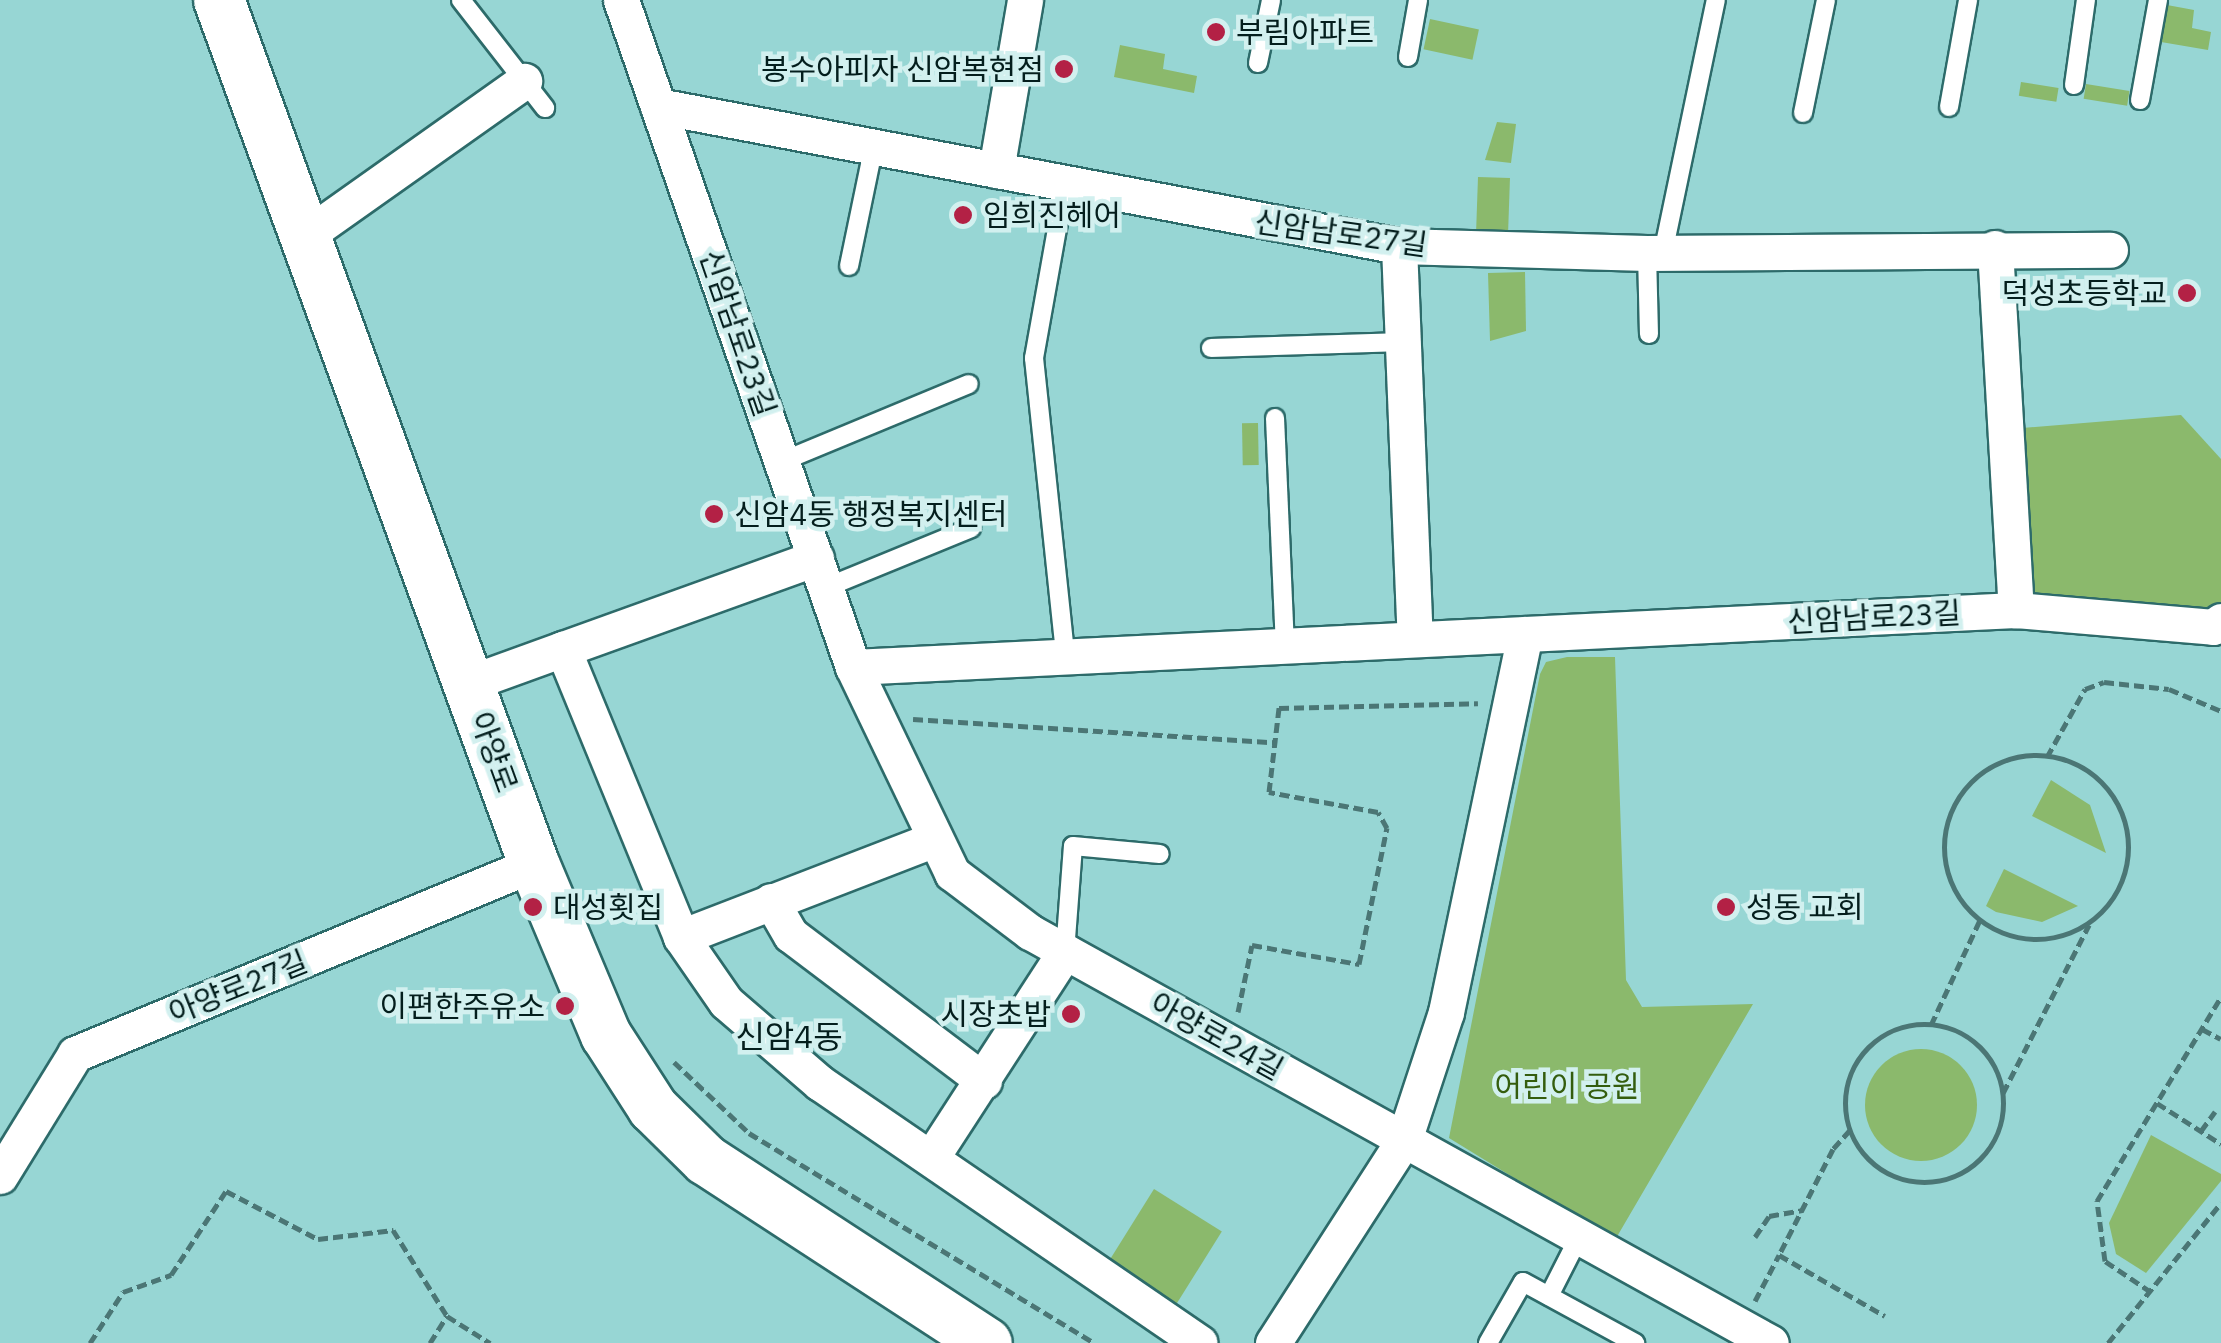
<!DOCTYPE html>
<html>
<head>
<meta charset="utf-8">
<style>
	body { margin:0 }
	#map { position:relative; width:2221px; height:1343px; overflow:hidden; background:#97d6d4; font-family:"IBM Plex Sans","Noto Sans KR",sans-serif }
	div>[style] { position:absolute }
	.green>* { inset:0; background:#8bb96c; transform-origin:0 0 }
	.round { border-radius:50% }
	.path>* { height:5px; margin-top:-2.5px; transform-origin:0; background:repeating-linear-gradient(90deg,#4b7675 0 10px,transparent 0 15px) }
	.path>.ring { margin:-2.5px; padding:0; box-sizing:content-box; background:none; border:5px solid #4b7675; border-radius:50% }
	.roads { filter:drop-shadow(2px 0 #2d6b6a) drop-shadow(-2px 0 #2d6b6a) drop-shadow(0 2px #2d6b6a) drop-shadow(0 -2px #2d6b6a) }
	.lane>* { height:18px; margin:-9px; padding:0 9px; transform-origin:9px; border-radius:9px; background:#fff }
	.street>* { height:35px; margin:-17.5px; padding:0 17.5px; transform-origin:17.5px; border-radius:17.5px; background:#fff }
	.secondary>* { height:50px; margin:-25px; padding:0 25px; transform-origin:25px; border-radius:25px; background:#fff }
	.dots>* { width:28px; height:28px; translate:-50% -50%; box-sizing:border-box; border:5px solid #d2f0ef; border-radius:50% }
	span { translate:-50% -50%; white-space:nowrap; text-align:center; line-height:1.15; -webkit-text-stroke:9px #d2f0ef; paint-order:stroke }
	.poi-label { font-size:30px; color:#041e1d }
	.left { translate:0 -50%; text-align:left }
	.right { translate:-100% -50%; text-align:right }
	.street-label { font-size:30px; color:#041e1d }
	.park-label { font-size:30px; color:#345d0e }
	.neighbourhood-label { font-size:32px; color:#041e1d }
</style>
</head>
<body>
<div id="map">
	<div class="green">
		<div style="clip-path:polygon(2167px 5px,2194px 10px,2192px 28px,2211px 32px,2208px 50px,2161px 42px)"></div>
		<div style="left:1430px;top:19px;width:50px;height:31px;rotate:12deg"></div>
		<div style="clip-path:polygon(1120px 45px,1165px 54px,1163px 69px,1197px 76px,1194px 93px,1114px 77px)"></div>
		<div style="left:2021px;top:82px;width:38px;height:14px;rotate:9deg"></div>
		<div style="left:2086px;top:84px;width:44px;height:15px;rotate:9deg"></div>
		<div style="clip-path:polygon(1497px 122px,1516px 124px,1511px 163px,1485px 160px)"></div>
		<div style="left:1478px;top:177px;width:32px;height:55px;rotate:2deg"></div>
		<div style="clip-path:polygon(1525px 272px,1526px 331px,1490px 341px,1488px 273px)"></div>
		<div style="clip-path:polygon(2181px 415px,2221px 459px,2221px 613px,2021px 603px,2010px 429px)"></div>
		<div style="left:1258px;top:423px;width:42px;height:16px;rotate:89deg"></div>
		<div style="clip-path:polygon(1567px 657px,1615px 657px,1626px 980px,1642px 1007px,1753px 1004px,1615px 1240px,1449px 1138px,1540px 674px,1546px 662px)"></div>
		<div style="clip-path:polygon(2051px 780px,2090px 805px,2106px 853px,2032px 816px)"></div>
		<div style="clip-path:polygon(2004px 869px,2078px 906px,2042px 922px,1996px 912px,1986px 906px)"></div>
		<div class="round" style="left:1865px;top:1049px;width:112px;height:112px"></div>
		<div style="clip-path:polygon(2151px 1135px,2221px 1174px,2221px 1181px,2146px 1273px,2116px 1254px,2109px 1223px)"></div>
		<div style="left:1154px;top:1189px;width:80px;height:89px;rotate:32deg"></div>
	</div>
	<div class="path">
		<div style="left:913px;top:719px;width:361px;rotate:3.7deg"></div>
		<div class="ring" style="left:1944px;top:755px;width:179px;height:179px"></div>
		<div style="left:2047px;top:757px;width:78px;rotate:-60.8deg"></div>
		<div style="left:2085px;top:689px;width:20px;rotate:-20deg"></div>
		<div style="left:2104px;top:682px;width:65px;rotate:6.1deg"></div>
		<div style="left:2169px;top:689px;width:56px;rotate:22.9deg"></div>
		<div style="left:1238px;top:1012px;width:68px;rotate:-78.2deg"></div>
		<div style="left:1252px;top:945px;width:109px;rotate:10.1deg"></div>
		<div style="left:1359px;top:964px;width:139px;rotate:-78.4deg"></div>
		<div style="left:1387px;top:828px;width:18px;rotate:-119deg"></div>
		<div style="left:1378px;top:812px;width:111px;rotate:-169.6deg"></div>
		<div style="left:1269px;top:792px;width:85px;rotate:-83.2deg"></div>
		<div style="left:1279px;top:708px;width:199px;rotate:-1.4deg"></div>
		<div class="ring" style="left:1845px;top:1024px;width:153px;height:153px"></div>
		<div style="left:1931px;top:1025px;width:116px;rotate:-65deg"></div>
		<div style="left:2202px;top:1029px;width:21px;rotate:28deg"></div>
		<div style="left:674px;top:1062px;width:103px;rotate:43.4deg"></div>
		<div style="left:749px;top:1133px;width:404px;rotate:31.3deg"></div>
		<div style="left:2003px;top:1093px;width:189px;rotate:-62.9deg"></div>
		<div style="left:2157px;top:1103px;width:76px;rotate:32.6deg"></div>
		<div style="left:1850px;top:1130px;width:25px;rotate:132deg"></div>
		<div style="left:1833px;top:1149px;width:119px;rotate:117deg"></div>
		<div style="left:1779px;top:1255px;width:122px;rotate:29.9deg"></div>
		<div style="left:2201px;top:1131px;width:24px;rotate:-54deg"></div>
		<div style="left:1755px;top:1237px;width:25px;rotate:-56deg"></div>
		<div style="left:1769px;top:1216px;width:34px;rotate:-10deg"></div>
		<div style="left:2151px;top:1292px;width:55px;rotate:-146deg"></div>
		<div style="left:2105px;top:1261px;width:61px;rotate:-97.6deg"></div>
		<div style="left:2097px;top:1201px;width:239px;rotate:-58.7deg"></div>
		<div style="left:1755px;top:1301px;width:52px;rotate:-62.4deg"></div>
		<div style="left:90px;top:1343px;width:61px;rotate:-57.1deg"></div>
		<div style="left:123px;top:1292px;width:51px;rotate:-19.5deg"></div>
		<div style="left:171px;top:1275px;width:100px;rotate:-56.8deg"></div>
		<div style="left:226px;top:1191px;width:104px;rotate:27.6deg"></div>
		<div style="left:318px;top:1239px;width:76px;rotate:-6.8deg"></div>
		<div style="left:393px;top:1230px;width:102px;rotate:57.9deg"></div>
		<div style="left:447px;top:1316px;width:51px;rotate:32.1deg"></div>
		<div style="left:430px;top:1343px;width:32px;rotate:-58deg"></div>
		<div style="left:2108px;top:1343px;width:180px;rotate:-51.1deg"></div>
	</div>
	<div class="roads">
		<div class="lane">
			<div style="left:461px;top:0;width:137px;rotate:52.1deg"></div>
			<div style="left:1408px;top:57px;width:58px;rotate:-80deg"></div>
			<div style="left:1258px;top:63px;width:64px;rotate:-78.3deg"></div>
			<div style="left:2074px;top:85px;width:86px;rotate:-82deg"></div>
			<div style="left:2140px;top:100px;width:102px;rotate:-79.8deg"></div>
			<div style="left:1949px;top:107px;width:109px;rotate:-79.9deg"></div>
			<div style="left:1803px;top:113px;width:115px;rotate:-78.5deg"></div>
			<div style="left:1065px;top:184px;width:177px;rotate:100.1deg"></div>
			<div style="left:1034px;top:358px;width:299px;rotate:84deg"></div>
			<div style="left:1647px;top:253px;width:81px;rotate:88.6deg"></div>
			<div style="left:1663px;top:253px;width:258px;rotate:-78.2deg"></div>
			<div style="left:849px;top:266px;width:124px;rotate:-78.3deg"></div>
			<div style="left:1211px;top:348px;width:192px;rotate:-1.8deg"></div>
			<div style="left:1275px;top:418px;width:227px;rotate:87.5deg"></div>
			<div style="left:783px;top:461px;width:201px;rotate:-22.5deg"></div>
			<div style="left:825px;top:588px;width:158px;rotate:-22.3deg"></div>
			<div style="left:1065px;top:952px;width:106px;rotate:-85.7deg"></div>
			<div style="left:1073px;top:846px;width:87px;rotate:5.3deg"></div>
			<div style="left:1549px;top:1296px;width:66px;rotate:-63deg"></div>
			<div style="left:1488px;top:1343px;width:70px;rotate:-60.2deg"></div>
			<div style="left:1523px;top:1282px;width:128px;rotate:28.6deg"></div>
		</div>
		<div class="street">
			<div style="left:621px;top:0;width:706px;rotate:70.82deg"></div>
			<div style="left:853px;top:667px;width:229px;rotate:64.3deg"></div>
			<div style="left:952px;top:873px;width:98px;rotate:37.1deg"></div>
			<div style="left:1030px;top:932px;width:847px;rotate:29.02deg"></div>
			<div style="left:658px;top:106px;width:754px;rotate:10.7deg"></div>
			<div style="left:1399px;top:246px;width:248px;rotate:1.6deg"></div>
			<div style="left:1647px;top:253px;width:463px;rotate:-0.4deg"></div>
			<div style="left:996px;top:170px;width:172px;rotate:-80.3deg"></div>
			<div style="left:308px;top:234px;width:265px;rotate:-35.3deg"></div>
			<div style="left:1399px;top:246px;width:392px;rotate:87.7deg"></div>
			<div style="left:1995px;top:248px;width:363px;rotate:86.7deg"></div>
			<div style="left:816px;top:558px;width:269px;rotate:160.2deg"></div>
			<div style="left:563px;top:649px;width:311px;rotate:67.7deg"></div>
			<div style="left:681px;top:937px;width:79px;rotate:55.3deg"></div>
			<div style="left:726px;top:1002px;width:124px;rotate:40.8deg"></div>
			<div style="left:820px;top:1083px;width:460px;rotate:34.4deg"></div>
			<div style="left:853px;top:667px;width:1164px;rotate:-2.81deg"></div>
			<div style="left:2016px;top:610px;width:198px;rotate:4.9deg"></div>
			<div style="left:2213px;top:627px;width:10px;rotate:-37deg"></div>
			<div style="left:469px;top:683px;width:100px;rotate:-19.9deg"></div>
			<div style="left:771px;top:901px;width:39px;rotate:60deg"></div>
			<div style="left:791px;top:935px;width:242px;rotate:37.1deg"></div>
			<div style="left:681px;top:937px;width:270px;rotate:-21.1deg"></div>
			<div style="left:931px;top:1158px;width:246px;rotate:-57deg"></div>
			<div style="left:0;top:1176px;width:143px;rotate:-58.4deg"></div>
			<div style="left:75px;top:1054px;width:497px;rotate:-22.5deg"></div>
			<div style="left:1273px;top:1343px;width:242px;rotate:-57.2deg"></div>
			<div style="left:1404px;top:1140px;width:135px;rotate:-71.8deg"></div>
			<div style="left:1446px;top:1012px;width:386px;rotate:-78.2deg"></div>
		</div>
		<div class="secondary">
			<div style="left:219px;top:0;width:920px;rotate:69.97deg"></div>
			<div style="left:534px;top:864px;width:186px;rotate:67.2deg"></div>
			<div style="left:606px;top:1035px;width:87px;rotate:57.2deg"></div>
			<div style="left:653px;top:1108px;width:74px;rotate:44.5deg"></div>
			<div style="left:706px;top:1160px;width:335px;rotate:33.1deg"></div>
		</div>
	</div>
	<div class="dots">
		<div style="left:1216px;top:32px;background:#b32145"></div>
		<div style="left:1064px;top:69px;background:#b32145"></div>
		<div style="left:963px;top:215px;background:#b32145"></div>
		<div style="left:2187px;top:293px;background:#b32145"></div>
		<div style="left:714px;top:514px;background:#b32145"></div>
		<div style="left:533px;top:907px;background:#b32145"></div>
		<div style="left:1726px;top:907px;background:#b32145"></div>
		<div style="left:565px;top:1006px;background:#b32145"></div>
		<div style="left:1071px;top:1014px;background:#b32145"></div>
	</div>
	<div class="poi-label">
		<span class="left" style="left:1236px;top:32px">부림아파트</span>
		<span class="right" style="left:1044px;top:69px">봉수아피자 신암복현점</span>
		<span class="left" style="left:983px;top:215px">임희진헤어</span>
		<span class="right" style="left:2167px;top:293px">덕성초등학교</span>
		<span class="left" style="left:734px;top:514px">신암4동 행정복지센터</span>
		<span class="left" style="left:553px;top:907px">대성횟집</span>
		<span class="left" style="left:1746px;top:907px">성동 교회</span>
		<span class="right" style="left:545px;top:1006px">이편한주유소</span>
		<span class="right" style="left:1051px;top:1014px">시장초밥</span>
	</div>
	<div class="street-label">
		<span style="left:1341px;top:233px;rotate:8deg">신암남로27길</span>
		<span style="left:738px;top:333px;rotate:71deg">신암남로23길</span>
		<span style="left:1874px;top:617px;rotate:-3deg">신암남로23길</span>
		<span style="left:494px;top:752px;rotate:70deg">아양로</span>
		<span style="left:238px;top:987px;rotate:-22deg">아양로27길</span>
		<span style="left:1217px;top:1036px;rotate:29deg">아양로24길</span>
	</div>
	<div class="park-label">
		<span style="left:1567px;top:1086px">어린이 공원</span>
	</div>
	<div class="neighbourhood-label">
		<span style="left:789px;top:1036px">신암4동</span>
	</div>
</div>
</body>
</html>
